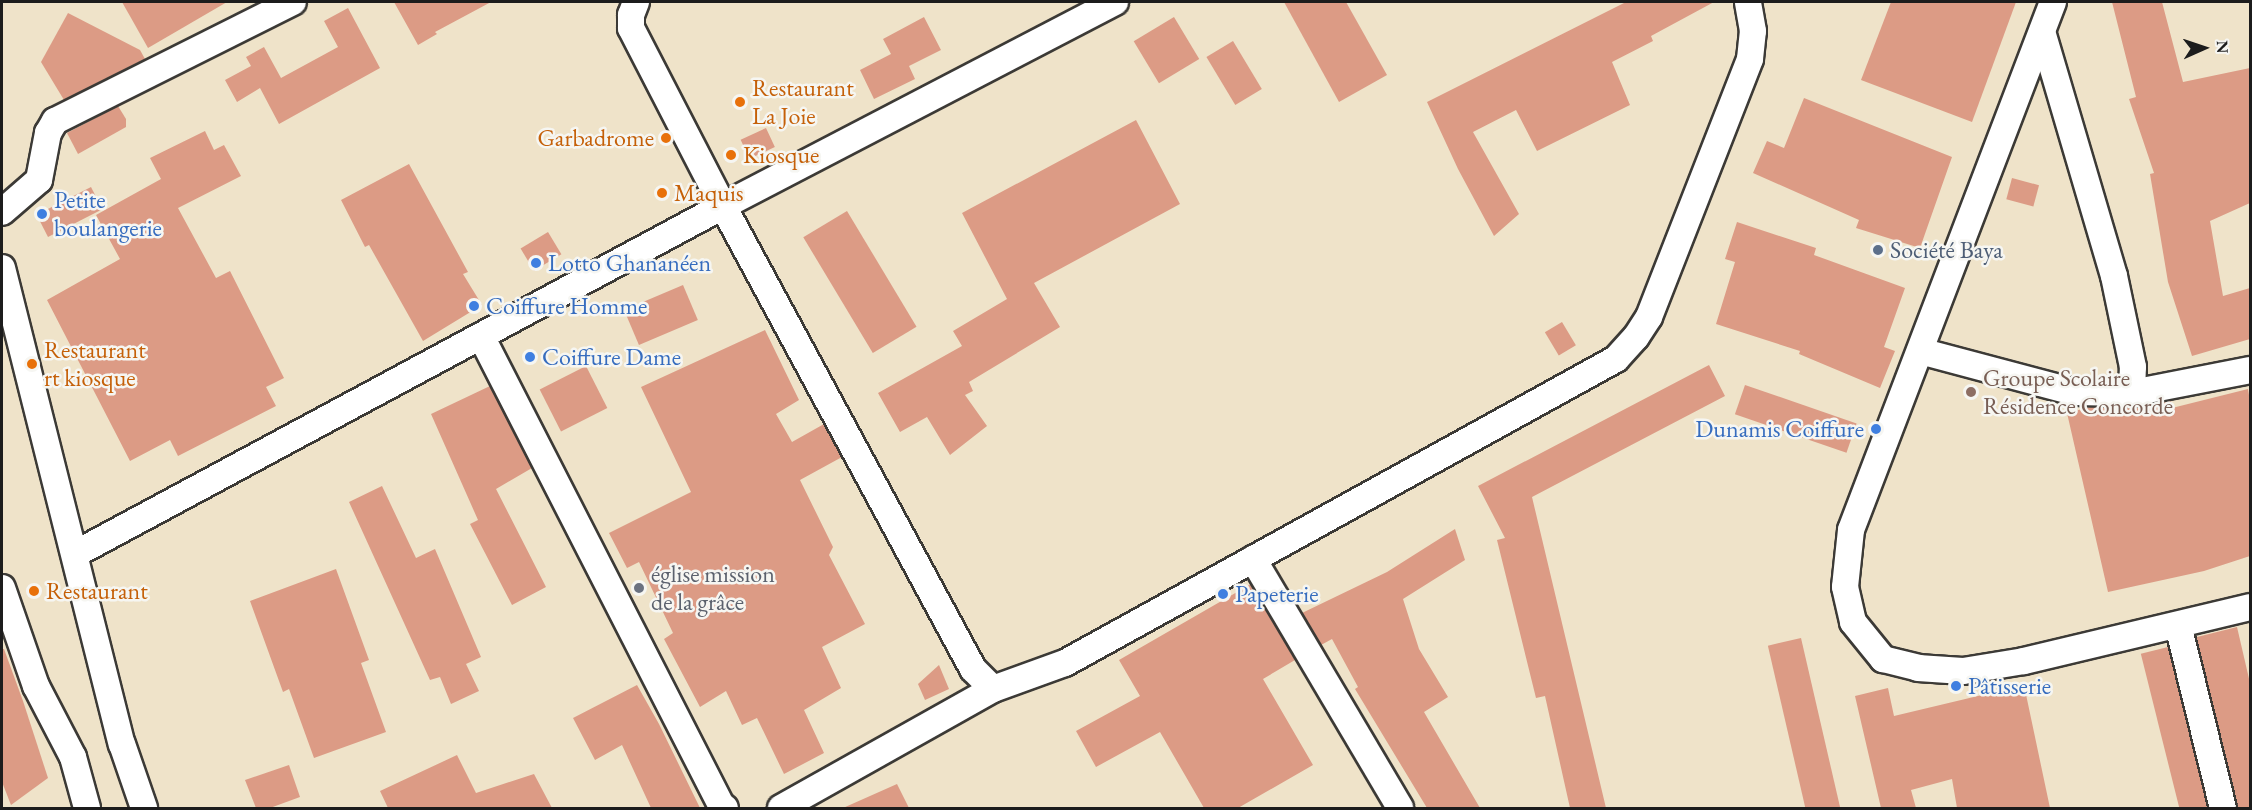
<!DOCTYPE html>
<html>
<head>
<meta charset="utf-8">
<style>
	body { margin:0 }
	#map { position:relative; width:2252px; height:810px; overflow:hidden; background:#efe3c9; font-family:"EB Garamond",serif }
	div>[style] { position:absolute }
	.building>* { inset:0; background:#dc9b85; transform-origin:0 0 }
	.roads { filter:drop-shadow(2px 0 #3c3a36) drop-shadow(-2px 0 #3c3a36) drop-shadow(0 2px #3c3a36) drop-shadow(0 -2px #3c3a36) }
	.minor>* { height:26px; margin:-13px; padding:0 13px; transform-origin:13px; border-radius:13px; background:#fff }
	.dots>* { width:16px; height:16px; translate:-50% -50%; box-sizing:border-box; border:3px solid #f6f6f2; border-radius:50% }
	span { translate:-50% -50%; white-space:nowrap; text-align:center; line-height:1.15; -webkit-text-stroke:5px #f6f6f2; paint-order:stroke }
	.food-label { font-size:24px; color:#c56008 }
	.left { translate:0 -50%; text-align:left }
	.right { translate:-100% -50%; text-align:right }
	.shop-label { font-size:24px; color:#366cbe }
	.service-label { font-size:24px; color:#4e5e75 }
	.education-label { font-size:24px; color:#785e54 }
	.worship-label { font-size:24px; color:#5b616d }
	.frame { position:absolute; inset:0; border:3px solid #1c1c1c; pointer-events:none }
	.north { position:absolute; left:2174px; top:18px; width:60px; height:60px; -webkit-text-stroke:4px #f6f6f2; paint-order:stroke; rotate:87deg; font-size:16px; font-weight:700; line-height:24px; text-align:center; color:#1c1c1c }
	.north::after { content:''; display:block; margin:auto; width:21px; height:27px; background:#1c1c1c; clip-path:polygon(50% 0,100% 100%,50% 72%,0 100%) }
</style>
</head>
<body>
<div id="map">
	<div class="building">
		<div style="clip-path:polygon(122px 2px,227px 2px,148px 48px)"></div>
		<div style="clip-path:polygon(394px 2px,491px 2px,435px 32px,437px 34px,418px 45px)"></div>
		<div style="clip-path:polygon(1284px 2px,1346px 2px,1387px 75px,1339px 102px)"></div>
		<div style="clip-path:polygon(1626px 2px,1714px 2px,1651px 36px,1653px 41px,1612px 62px,1630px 105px,1537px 151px,1516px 110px,1473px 132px,1519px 214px,1494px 236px,1458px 169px,1427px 102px)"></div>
		<div style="clip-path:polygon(1891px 2px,2016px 2px,1972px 122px,1861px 80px)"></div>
		<div style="clip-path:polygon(2112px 2px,2162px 2px,2183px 82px,2250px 68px,2250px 203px,2210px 221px,2223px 296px,2250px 288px,2250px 339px,2192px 356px,2168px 282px,2150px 174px,2154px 173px,2129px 99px,2136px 97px)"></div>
		<div style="clip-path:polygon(348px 8px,380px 68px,279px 124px,260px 88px,237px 102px,225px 80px,251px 66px,246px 57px,264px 47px,281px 78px,338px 47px,324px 21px)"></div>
		<div style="clip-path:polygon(68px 13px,140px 50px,145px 59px,64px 100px,41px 62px)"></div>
		<div style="clip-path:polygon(924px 17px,941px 50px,909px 66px,915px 79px,874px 99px,860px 70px,891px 54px,883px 39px)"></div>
		<div style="left:1174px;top:17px;width:49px;height:47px;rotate:59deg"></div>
		<div style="left:1233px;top:41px;width:56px;height:31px;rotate:59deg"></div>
		<div style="clip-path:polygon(1804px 98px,1952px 157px,1920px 248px,1856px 228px,1859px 220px,1753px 173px,1767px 141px,1784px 148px)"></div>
		<div style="clip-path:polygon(118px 106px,126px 119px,126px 127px,78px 154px,67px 133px)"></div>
		<div style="clip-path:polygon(1136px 120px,1180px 204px,1034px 283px,1060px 327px,969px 382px,973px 391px,965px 395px,987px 426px,950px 455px,927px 417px,900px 432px,878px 393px,962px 346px,953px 331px,1007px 299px,962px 213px)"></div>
		<div style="left:766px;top:128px;width:21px;height:28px;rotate:65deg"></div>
		<div style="clip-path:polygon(205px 131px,214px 150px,224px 145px,241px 176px,178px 208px,216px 278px,230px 271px,284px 378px,266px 387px,276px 406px,178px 456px,170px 440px,130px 461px,47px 300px,120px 259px,96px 215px,161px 179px,150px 158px)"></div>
		<div style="clip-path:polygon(409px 164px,468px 272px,463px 274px,482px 305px,423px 341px,369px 245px,365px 247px,341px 200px)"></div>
		<div style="left:2012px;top:178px;width:28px;height:22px;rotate:15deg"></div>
		<div style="left:91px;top:187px;width:25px;height:61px;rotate:63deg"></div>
		<div style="left:847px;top:211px;width:135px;height:51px;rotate:59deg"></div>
		<div style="clip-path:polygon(1737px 222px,1816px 248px,1814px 255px,1905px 288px,1884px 347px,1895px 351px,1880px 388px,1799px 354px,1800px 351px,1716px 324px,1735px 262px,1725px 259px)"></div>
		<div style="left:548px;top:232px;width:26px;height:32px;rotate:59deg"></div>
		<div style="left:683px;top:285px;width:38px;height:64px;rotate:67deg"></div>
		<div style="left:1562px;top:322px;width:27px;height:20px;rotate:59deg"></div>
		<div style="clip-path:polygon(765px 330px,799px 400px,776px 414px,792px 442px,824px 424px,842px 457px,800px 480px,833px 547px,829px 555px,865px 624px,822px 647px,841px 688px,804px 710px,824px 753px,784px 774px,757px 718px,742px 725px,726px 691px,700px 707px,664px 639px,673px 633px,639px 562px,627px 568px,609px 533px,691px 492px,641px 387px)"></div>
		<div style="clip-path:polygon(1709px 365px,1725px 396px,1532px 497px,1606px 808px,1570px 808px,1545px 696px,1536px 698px,1497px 540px,1505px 538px,1478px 486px)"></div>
		<div style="left:586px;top:366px;width:47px;height:52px;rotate:63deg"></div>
		<div style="left:1745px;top:385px;width:118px;height:31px;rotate:19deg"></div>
		<div style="clip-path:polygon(490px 386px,532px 468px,496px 489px,546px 587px,512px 605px,470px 524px,478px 520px,431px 414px)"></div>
		<div style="clip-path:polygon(2248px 389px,2250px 401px,2250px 556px,2204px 571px,2108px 592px,2067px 413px,2090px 407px,2132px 408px,2171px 401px,2172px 408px)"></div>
		<div style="clip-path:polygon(382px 486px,416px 558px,435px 549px,481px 657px,466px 664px,479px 691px,451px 704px,440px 677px,430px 680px,349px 502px)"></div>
		<div style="clip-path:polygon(1455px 529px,1465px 560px,1403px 599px,1419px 649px,1448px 697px,1424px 712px,1480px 808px,1427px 808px,1355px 689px,1358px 687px,1332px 639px,1321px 645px,1302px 613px,1387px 572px)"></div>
		<div style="clip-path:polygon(336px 569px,369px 660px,361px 663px,386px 732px,314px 758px,289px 689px,283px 692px,250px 601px)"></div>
		<div style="clip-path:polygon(1251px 584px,1295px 660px,1263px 679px,1313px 765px,1238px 808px,1204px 808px,1160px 732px,1096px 767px,1076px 731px,1140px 696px,1119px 660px)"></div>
		<div style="clip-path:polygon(2237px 627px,2250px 683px,2250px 808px,2238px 808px,2197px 640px,2197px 637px)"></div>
		<div style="left:1801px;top:638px;width:175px;height:34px;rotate:77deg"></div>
		<div style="left:2168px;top:647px;width:166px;height:28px;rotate:76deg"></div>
		<div style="clip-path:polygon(2px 649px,4px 649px,23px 701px,48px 778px,11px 805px,2px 782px)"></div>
		<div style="clip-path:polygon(939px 665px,949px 689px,925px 700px,918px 684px)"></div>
		<div style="clip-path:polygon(637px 685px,659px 724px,700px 808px,651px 808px,622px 745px,595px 760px,573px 718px)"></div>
		<div style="clip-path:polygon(2024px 685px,2050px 808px,1957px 808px,1952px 779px,1911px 790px,1916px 808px,1881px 808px,1855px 696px,1888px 688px,1894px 716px)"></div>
		<div style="clip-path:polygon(457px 755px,476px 793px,534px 774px,552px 808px,388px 808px,380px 791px)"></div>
		<div style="clip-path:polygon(289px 765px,300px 797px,270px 808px,256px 808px,245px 780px)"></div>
		<div style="clip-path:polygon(897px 784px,909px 808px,843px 808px)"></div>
	</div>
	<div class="roads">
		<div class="minor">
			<div style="left:636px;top:2px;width:14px;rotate:111deg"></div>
			<div style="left:631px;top:15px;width:13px;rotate:90deg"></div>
			<div style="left:631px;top:28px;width:200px;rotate:62.7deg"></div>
			<div style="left:723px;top:206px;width:526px;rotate:61.63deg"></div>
			<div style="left:973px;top:669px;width:28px;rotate:45deg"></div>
			<div style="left:993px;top:689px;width:77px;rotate:-19.9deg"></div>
			<div style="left:1065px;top:663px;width:629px;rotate:-28.89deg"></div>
			<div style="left:1616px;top:359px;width:30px;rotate:-48deg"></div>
			<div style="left:1636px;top:337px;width:24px;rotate:-57deg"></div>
			<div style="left:1649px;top:317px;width:277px;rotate:-68.6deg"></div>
			<div style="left:1750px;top:59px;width:28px;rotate:-84deg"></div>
			<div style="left:1753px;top:31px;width:29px;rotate:-100deg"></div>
			<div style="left:2053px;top:2px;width:565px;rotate:110.94deg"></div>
			<div style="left:1851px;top:530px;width:57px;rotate:96deg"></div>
			<div style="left:1845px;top:587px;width:36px;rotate:77deg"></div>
			<div style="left:1853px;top:622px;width:48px;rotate:51deg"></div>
			<div style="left:1883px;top:659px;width:36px;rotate:14deg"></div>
			<div style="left:1918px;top:668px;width:45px;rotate:3.8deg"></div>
			<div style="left:1963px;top:671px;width:62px;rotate:-9.3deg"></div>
			<div style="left:2024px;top:661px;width:232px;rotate:-13.4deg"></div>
			<div style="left:2px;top:212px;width:49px;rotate:-40.9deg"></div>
			<div style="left:39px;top:180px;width:48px;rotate:-79.2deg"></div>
			<div style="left:48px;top:133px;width:14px;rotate:-60deg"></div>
			<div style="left:55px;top:121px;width:266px;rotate:-26.6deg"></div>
			<div style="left:2px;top:268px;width:491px;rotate:75.9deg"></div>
			<div style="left:122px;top:744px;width:68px;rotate:71deg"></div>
			<div style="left:481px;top:336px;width:529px;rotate:62.9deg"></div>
			<div style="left:722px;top:807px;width:3px;rotate:18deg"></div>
			<div style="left:1920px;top:351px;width:159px;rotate:14.9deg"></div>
			<div style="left:2074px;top:392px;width:58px;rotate:1deg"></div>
			<div style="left:2132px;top:393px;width:26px;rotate:-88deg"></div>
			<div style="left:2133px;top:367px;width:93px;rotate:-101.8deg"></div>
			<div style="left:2114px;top:276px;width:254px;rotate:-106.4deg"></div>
			<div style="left:2132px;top:393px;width:120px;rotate:-11deg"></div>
			<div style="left:75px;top:554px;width:736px;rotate:-28.24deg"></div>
			<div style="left:723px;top:206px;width:442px;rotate:-27.5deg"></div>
			<div style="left:1253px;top:559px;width:289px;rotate:59.4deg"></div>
			<div style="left:2px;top:588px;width:104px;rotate:70.9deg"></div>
			<div style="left:36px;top:686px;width:80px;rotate:62.5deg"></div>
			<div style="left:73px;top:757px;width:53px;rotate:74.6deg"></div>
			<div style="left:2178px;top:625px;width:188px;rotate:76.2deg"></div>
			<div style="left:781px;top:808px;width:243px;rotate:-29.3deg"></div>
		</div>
	</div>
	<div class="dots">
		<div style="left:740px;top:102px;background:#e8710a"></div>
		<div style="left:666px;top:138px;background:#e8710a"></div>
		<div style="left:731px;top:155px;background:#e8710a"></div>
		<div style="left:662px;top:193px;background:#e8710a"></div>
		<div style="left:42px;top:214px;background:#3f7fe0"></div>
		<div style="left:1878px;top:250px;background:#5c6f8a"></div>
		<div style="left:536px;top:263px;background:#3f7fe0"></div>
		<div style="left:474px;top:306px;background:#3f7fe0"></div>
		<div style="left:530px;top:357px;background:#3f7fe0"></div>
		<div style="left:32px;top:364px;background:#e8710a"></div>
		<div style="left:1971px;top:392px;background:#8d6e63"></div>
		<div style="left:1876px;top:429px;background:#3f7fe0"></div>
		<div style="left:639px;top:588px;background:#6b7280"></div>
		<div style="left:34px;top:591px;background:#e8710a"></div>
		<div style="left:1223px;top:594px;background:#3f7fe0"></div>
		<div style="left:1956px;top:686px;background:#3f7fe0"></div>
	</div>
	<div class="food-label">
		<span class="left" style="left:752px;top:102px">Restaurant<br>La Joie</span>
		<span class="right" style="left:654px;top:138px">Garbadrome</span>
		<span class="left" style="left:743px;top:155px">Kiosque</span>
		<span class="left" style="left:674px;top:193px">Maquis</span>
		<span class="left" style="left:44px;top:364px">Restaurant<br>rt kiosque</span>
		<span class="left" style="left:46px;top:591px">Restaurant</span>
	</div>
	<div class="shop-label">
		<span class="left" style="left:54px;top:214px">Petite<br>boulangerie</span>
		<span class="left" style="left:548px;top:263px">Lotto Ghananéen</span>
		<span class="left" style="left:486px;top:306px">Coiffure Homme</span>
		<span class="left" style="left:542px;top:357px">Coiffure Dame</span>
		<span class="right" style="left:1864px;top:429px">Dunamis Coiffure</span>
		<span class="left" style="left:1235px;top:594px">Papeterie</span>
		<span class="left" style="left:1968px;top:686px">Pâtisserie</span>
	</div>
	<div class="service-label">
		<span class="left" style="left:1890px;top:250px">Société Baya</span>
	</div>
	<div class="education-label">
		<span class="left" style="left:1983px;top:392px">Groupe Scolaire<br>Résidence Concorde</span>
	</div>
	<div class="worship-label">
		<span class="left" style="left:651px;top:588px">église mission<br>de la grâce</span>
	</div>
	<div class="frame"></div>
	<div class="north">N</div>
</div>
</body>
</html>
